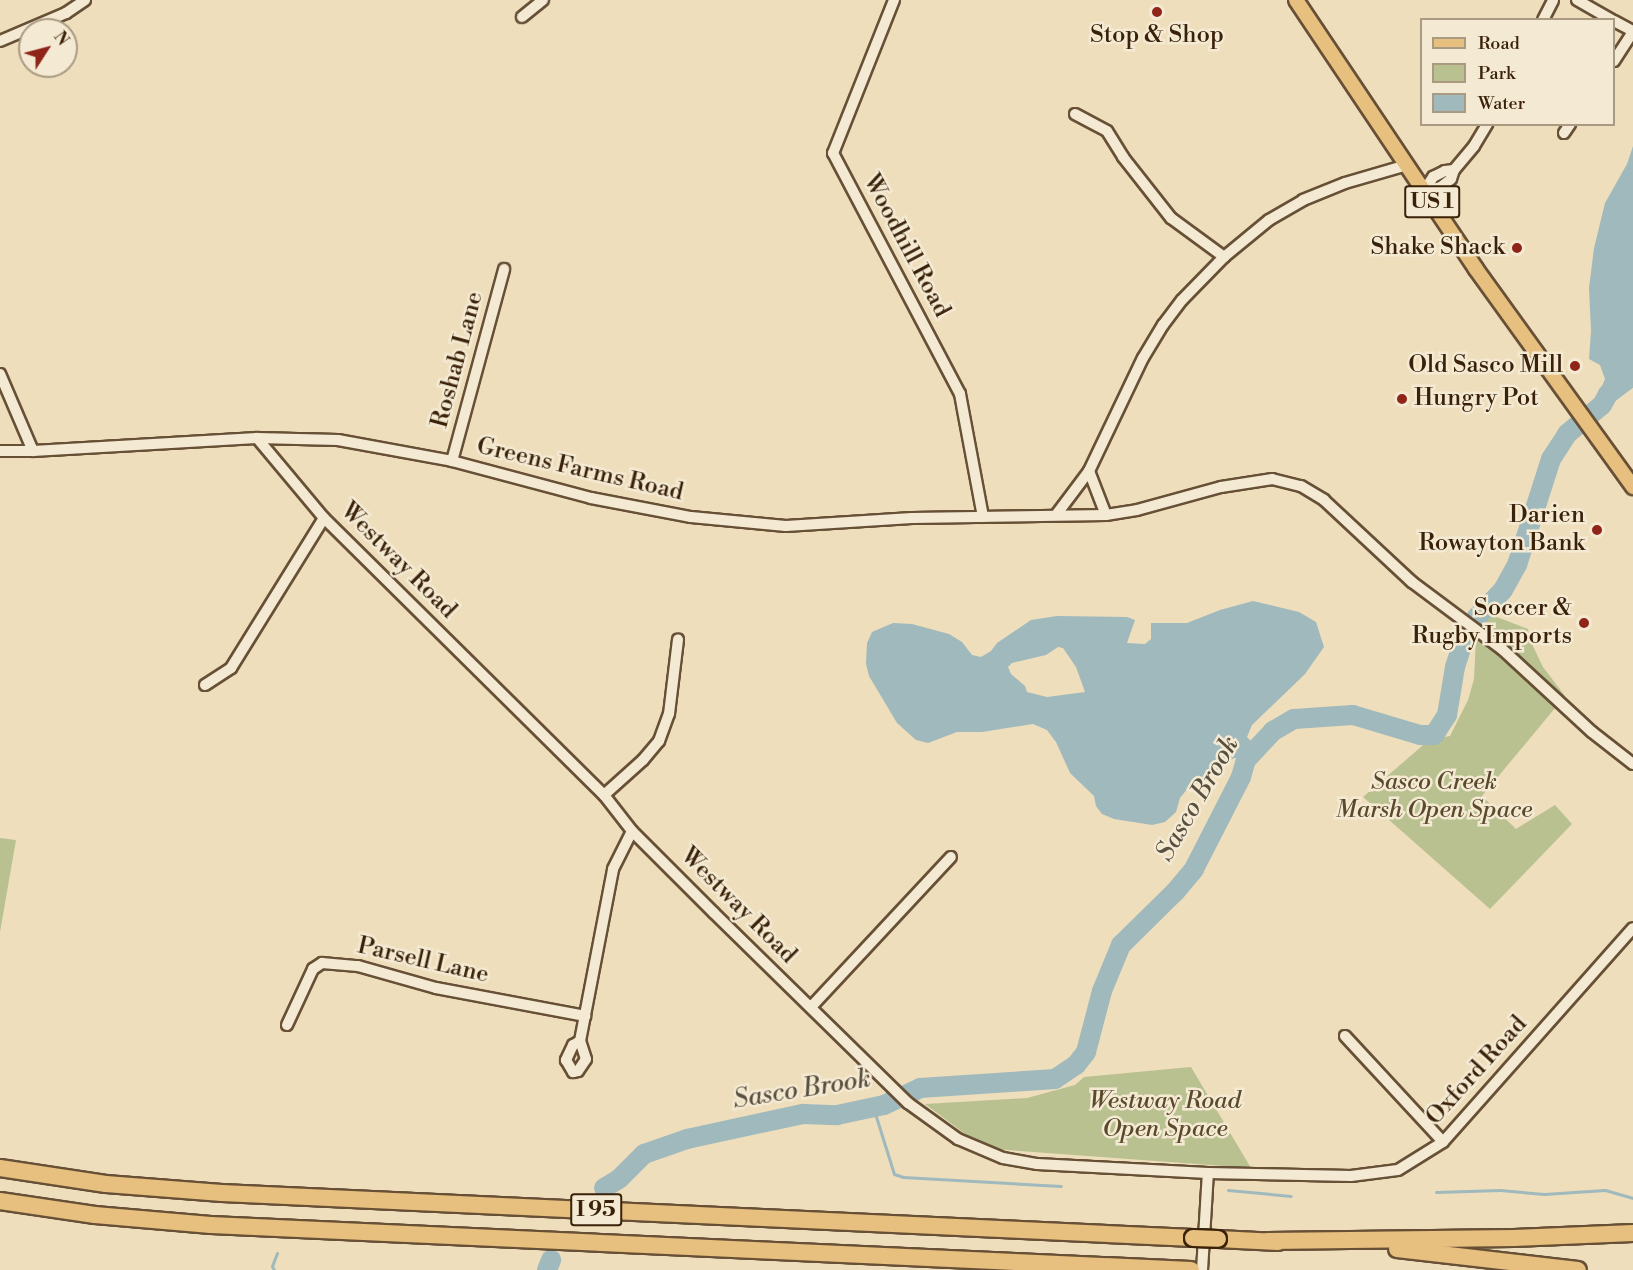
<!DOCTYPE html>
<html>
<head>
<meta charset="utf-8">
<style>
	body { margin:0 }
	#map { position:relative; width:1633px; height:1270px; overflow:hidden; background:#eedebc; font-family:"Libre Bodoni",serif }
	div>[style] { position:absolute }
	.green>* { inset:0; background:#b9c190 }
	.water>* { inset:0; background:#a0b9bd }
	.stream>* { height:3px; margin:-1.5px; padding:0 1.5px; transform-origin:1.5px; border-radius:1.5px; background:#a0b9bd }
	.river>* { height:20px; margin:-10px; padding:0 10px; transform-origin:10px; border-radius:10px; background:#a0b9bd }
	.roads { filter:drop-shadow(2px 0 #675036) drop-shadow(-2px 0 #675036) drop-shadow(0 2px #675036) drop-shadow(0 -2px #675036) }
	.minor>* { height:10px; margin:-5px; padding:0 5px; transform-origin:5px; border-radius:5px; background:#f4ead3 }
	.major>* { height:14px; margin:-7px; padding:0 7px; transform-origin:7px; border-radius:7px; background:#e7bf7e }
	.highway>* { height:16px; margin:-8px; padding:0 8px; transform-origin:8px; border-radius:8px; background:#e7bf7e }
	.bridges { filter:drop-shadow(2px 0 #3a2109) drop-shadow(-2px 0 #3a2109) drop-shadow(0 2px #3a2109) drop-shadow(0 -2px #3a2109) }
	.highway-bridge>* { height:16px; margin:-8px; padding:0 8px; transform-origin:8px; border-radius:8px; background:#e7bf7e }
	.dots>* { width:16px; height:16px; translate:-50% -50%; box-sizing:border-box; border:3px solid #f4ead3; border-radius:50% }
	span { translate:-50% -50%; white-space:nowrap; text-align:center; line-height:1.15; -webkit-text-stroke:5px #f4ead3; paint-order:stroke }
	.shield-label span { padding:2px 4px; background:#f4ead3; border:2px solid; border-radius:4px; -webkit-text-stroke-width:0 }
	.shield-label { font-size:22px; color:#3a2109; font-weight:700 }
	.poi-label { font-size:24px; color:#3a2109 }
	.right { translate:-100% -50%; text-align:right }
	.left { translate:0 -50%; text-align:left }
	.street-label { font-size:24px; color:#3a2109 }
	.park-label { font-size:24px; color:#5a492b; font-style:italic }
	.water-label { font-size:26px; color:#594f3f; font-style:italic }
	.legend { position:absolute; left:1420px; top:18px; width:195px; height:108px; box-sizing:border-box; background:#f4ead3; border:2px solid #aa9a82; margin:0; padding:8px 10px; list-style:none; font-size:18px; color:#3a2109 }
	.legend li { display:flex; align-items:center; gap:12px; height:30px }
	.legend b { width:30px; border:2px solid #aa9a82 }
	.north { position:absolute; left:18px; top:18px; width:60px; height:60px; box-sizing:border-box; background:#f4ead3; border:2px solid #aa9a82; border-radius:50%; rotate:54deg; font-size:16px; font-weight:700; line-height:24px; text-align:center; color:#3a2109 }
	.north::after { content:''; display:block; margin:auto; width:21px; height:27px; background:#8f2418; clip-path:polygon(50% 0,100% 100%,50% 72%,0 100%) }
</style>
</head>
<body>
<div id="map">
	<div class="green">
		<div style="clip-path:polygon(1489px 614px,1528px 629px,1530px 640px,1543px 667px,1565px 696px,1482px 796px,1516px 829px,1555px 805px,1572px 824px,1490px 909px,1363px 797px,1429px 740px,1450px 736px,1468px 700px,1474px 679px,1476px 638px)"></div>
		<div style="clip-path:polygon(0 838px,16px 840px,0 932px)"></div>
		<div style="clip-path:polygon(1191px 1067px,1251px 1168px,993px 1149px,968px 1136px,925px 1104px,1027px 1098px,1075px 1085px,1084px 1077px)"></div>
	</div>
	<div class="water">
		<div style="clip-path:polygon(1633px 146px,1633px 385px,1614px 394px,1608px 394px,1602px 386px,1605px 379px,1600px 365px,1589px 359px,1591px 331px,1589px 288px,1594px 248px,1605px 203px,1627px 164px)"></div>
		<div style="clip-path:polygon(evenodd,1253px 601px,1299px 612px,1316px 622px,1324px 647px,1305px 674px,1252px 725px,1247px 737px,1252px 742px,1240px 758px,1234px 758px,1203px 780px,1188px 788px,1180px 798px,1176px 812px,1165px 822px,1152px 825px,1114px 819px,1102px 814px,1096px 806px,1094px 796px,1070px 773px,1056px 742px,1047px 730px,1033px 724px,982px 732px,957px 732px,928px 743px,916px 740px,897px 723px,869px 676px,866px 664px,867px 643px,872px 632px,893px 623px,912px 624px,949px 634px,962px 642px,972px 655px,981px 657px,991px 651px,997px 643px,1031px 620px,1057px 616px,1127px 617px,1135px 620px,1127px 643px,1145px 644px,1151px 639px,1151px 623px,1187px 623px,1220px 610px,1253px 601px,1058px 647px,1063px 648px,1076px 667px,1085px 692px,1047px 697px,1027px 692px,1025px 686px,1011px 674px,1008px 667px,1012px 663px,1046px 655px,1058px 647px)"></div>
	</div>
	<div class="stream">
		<div style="left:873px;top:1107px;width:70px;rotate:72.6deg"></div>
		<div style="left:894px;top:1174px;width:9px;rotate:18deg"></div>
		<div style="left:903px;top:1177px;width:158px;rotate:3.3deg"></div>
		<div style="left:1228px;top:1190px;width:63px;rotate:5.4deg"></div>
		<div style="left:1436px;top:1192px;width:64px;rotate:-1.8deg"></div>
		<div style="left:1500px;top:1190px;width:44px;rotate:5.2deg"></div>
		<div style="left:1544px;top:1194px;width:61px;rotate:-3.8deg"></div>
		<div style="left:1605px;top:1190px;width:29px;rotate:16deg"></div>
		<div style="left:274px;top:1270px;width:4px;rotate:-117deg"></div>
		<div style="left:272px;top:1266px;width:14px;rotate:-69deg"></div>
	</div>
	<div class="river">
		<div style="left:604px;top:1188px;width:17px;rotate:-31deg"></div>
		<div style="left:619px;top:1179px;width:35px;rotate:-45deg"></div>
		<div style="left:644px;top:1154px;width:46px;rotate:-19.2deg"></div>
		<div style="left:687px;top:1139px;width:119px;rotate:-12.2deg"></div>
		<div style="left:803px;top:1114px;width:34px;rotate:2deg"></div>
		<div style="left:837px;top:1115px;width:48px;rotate:-12deg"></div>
		<div style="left:884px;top:1105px;width:40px;rotate:-25deg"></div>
		<div style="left:920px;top:1088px;width:135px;rotate:-3.8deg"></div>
		<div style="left:1055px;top:1079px;width:25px;rotate:-34deg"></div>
		<div style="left:1076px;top:1065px;width:16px;rotate:-52deg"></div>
		<div style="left:1086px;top:1052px;width:63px;rotate:-75.3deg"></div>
		<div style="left:1102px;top:991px;width:50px;rotate:-67.6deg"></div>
		<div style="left:1121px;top:945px;width:76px;rotate:-44.5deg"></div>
		<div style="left:1175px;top:892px;width:30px;rotate:-50deg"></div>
		<div style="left:1194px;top:869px;width:103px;rotate:-62.9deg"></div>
		<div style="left:1241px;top:777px;width:18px;rotate:-74deg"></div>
		<div style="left:1246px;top:760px;width:40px;rotate:-47deg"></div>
		<div style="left:1273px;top:731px;width:24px;rotate:-30deg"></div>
		<div style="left:1294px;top:719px;width:59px;rotate:-3.9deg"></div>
		<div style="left:1353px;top:715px;width:70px;rotate:16.6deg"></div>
		<div style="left:1420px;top:735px;width:14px"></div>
		<div style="left:1434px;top:735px;width:24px;rotate:-57deg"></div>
		<div style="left:1447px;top:715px;width:49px;rotate:-80.5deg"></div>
		<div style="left:1455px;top:667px;width:33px;rotate:-72deg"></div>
		<div style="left:1465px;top:636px;width:22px;rotate:-58deg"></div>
		<div style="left:1477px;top:617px;width:37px;rotate:-46deg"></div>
		<div style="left:1503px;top:590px;width:29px;rotate:-61deg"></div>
		<div style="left:1517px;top:565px;width:111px;rotate:-72.2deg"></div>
		<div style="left:1551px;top:459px;width:30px;rotate:-57deg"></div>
		<div style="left:1567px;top:434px;width:45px;rotate:-39.6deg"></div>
		<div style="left:1602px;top:405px;width:13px;rotate:-61deg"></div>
		<div style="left:1608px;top:394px;width:31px;rotate:-37deg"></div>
		<div style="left:547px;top:1270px;width:11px;rotate:-68deg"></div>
	</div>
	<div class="roads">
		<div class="minor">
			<div style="left:894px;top:0;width:165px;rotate:111.7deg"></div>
			<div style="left:833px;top:153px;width:272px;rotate:62.2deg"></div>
			<div style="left:960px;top:394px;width:125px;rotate:79.4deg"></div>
			<div style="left:1577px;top:0;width:40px;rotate:29.7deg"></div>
			<div style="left:522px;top:17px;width:27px;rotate:-39deg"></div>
			<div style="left:1543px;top:20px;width:22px;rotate:-63deg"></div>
			<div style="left:1614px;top:21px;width:21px;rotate:28deg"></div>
			<div style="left:0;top:41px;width:72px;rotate:-23deg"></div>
			<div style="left:66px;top:13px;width:23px;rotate:-34deg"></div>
			<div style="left:1614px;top:61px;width:35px;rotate:-57deg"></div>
			<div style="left:1075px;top:114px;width:36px;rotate:28deg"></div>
			<div style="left:1107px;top:131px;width:31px;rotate:58deg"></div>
			<div style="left:1123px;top:157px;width:78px;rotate:51.8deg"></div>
			<div style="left:1171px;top:218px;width:66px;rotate:36.3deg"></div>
			<div style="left:1564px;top:133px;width:11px;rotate:-56deg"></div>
			<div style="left:1424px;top:191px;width:17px;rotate:-13deg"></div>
			<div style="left:1441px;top:187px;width:13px;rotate:-39deg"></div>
			<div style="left:1451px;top:179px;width:9px;rotate:-72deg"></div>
			<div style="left:1454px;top:170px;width:31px;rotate:-50deg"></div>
			<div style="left:1474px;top:146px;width:26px;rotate:-59deg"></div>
			<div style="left:1424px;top:191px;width:17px;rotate:-57deg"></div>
			<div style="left:1433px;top:177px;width:13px;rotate:-27deg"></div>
			<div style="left:1445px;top:171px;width:9px;rotate:-6deg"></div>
			<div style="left:0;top:374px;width:84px;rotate:66.8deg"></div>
			<div style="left:257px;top:438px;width:104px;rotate:50.1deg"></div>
			<div style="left:324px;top:518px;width:394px;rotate:44.7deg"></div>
			<div style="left:604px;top:795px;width:46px;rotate:52.1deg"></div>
			<div style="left:632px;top:831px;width:116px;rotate:45deg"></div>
			<div style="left:714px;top:913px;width:272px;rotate:44.4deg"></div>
			<div style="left:908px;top:1103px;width:62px;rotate:35.8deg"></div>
			<div style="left:958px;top:1139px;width:49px;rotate:22.9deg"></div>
			<div style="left:1003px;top:1158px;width:35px;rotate:10deg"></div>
			<div style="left:1037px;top:1164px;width:171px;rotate:3deg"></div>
			<div style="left:1208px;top:1173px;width:143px;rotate:1.2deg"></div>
			<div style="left:1351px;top:1176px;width:47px;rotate:-7.3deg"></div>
			<div style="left:1398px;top:1170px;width:53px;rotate:-31.9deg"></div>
			<div style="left:1443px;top:1142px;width:286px;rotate:-48.4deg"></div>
			<div style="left:0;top:451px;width:33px"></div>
			<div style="left:33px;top:451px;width:224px;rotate:-3.3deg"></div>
			<div style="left:257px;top:438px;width:81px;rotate:1.4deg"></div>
			<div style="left:338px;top:440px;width:116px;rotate:10.4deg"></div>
			<div style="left:452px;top:461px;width:144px;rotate:14.9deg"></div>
			<div style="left:591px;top:498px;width:102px;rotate:10.8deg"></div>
			<div style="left:691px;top:517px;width:95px;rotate:5.4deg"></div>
			<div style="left:786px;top:526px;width:126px;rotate:-3.6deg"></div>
			<div style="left:912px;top:518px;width:194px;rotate:-0.9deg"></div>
			<div style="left:1106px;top:515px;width:31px;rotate:-9deg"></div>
			<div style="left:1137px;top:510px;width:87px;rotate:-15.3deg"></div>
			<div style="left:1221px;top:487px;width:52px;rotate:-8.9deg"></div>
			<div style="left:1272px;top:479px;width:30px;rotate:14deg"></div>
			<div style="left:1301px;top:486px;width:27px;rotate:31deg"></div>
			<div style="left:1324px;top:500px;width:120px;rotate:43deg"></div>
			<div style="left:1412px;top:582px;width:112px;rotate:36.7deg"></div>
			<div style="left:1502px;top:649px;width:122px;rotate:42.7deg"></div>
			<div style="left:1592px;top:732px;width:52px;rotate:38deg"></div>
			<div style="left:452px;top:461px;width:199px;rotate:-74.8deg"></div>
			<div style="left:1089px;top:471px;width:47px;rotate:68.9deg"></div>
			<div style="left:1056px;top:515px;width:55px;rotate:-53.1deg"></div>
			<div style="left:1089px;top:471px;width:125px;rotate:-64.5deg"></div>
			<div style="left:1143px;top:358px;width:39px;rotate:-59deg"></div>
			<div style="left:1163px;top:325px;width:31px;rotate:-53deg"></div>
			<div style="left:1182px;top:300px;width:60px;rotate:-45.7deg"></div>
			<div style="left:1224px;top:257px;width:58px;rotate:-39.4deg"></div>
			<div style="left:1269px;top:220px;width:39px;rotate:-30deg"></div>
			<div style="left:1303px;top:200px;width:45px;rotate:-22deg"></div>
			<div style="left:1345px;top:183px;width:65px;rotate:-16.2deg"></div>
			<div style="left:205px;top:685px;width:31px;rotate:-33deg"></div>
			<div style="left:231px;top:668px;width:176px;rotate:-58.2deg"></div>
			<div style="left:604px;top:795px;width:52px;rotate:-41.9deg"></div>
			<div style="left:643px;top:760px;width:25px;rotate:-50deg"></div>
			<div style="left:659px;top:741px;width:29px;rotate:-70deg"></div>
			<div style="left:669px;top:714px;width:75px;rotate:-83.1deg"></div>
			<div style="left:811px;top:1007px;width:205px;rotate:-47deg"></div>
			<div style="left:287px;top:1025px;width:62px;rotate:-65.1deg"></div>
			<div style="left:313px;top:969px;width:11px;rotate:-34deg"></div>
			<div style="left:322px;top:963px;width:36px;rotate:5deg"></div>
			<div style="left:358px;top:966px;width:81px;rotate:15.8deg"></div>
			<div style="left:436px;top:988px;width:152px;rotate:10.6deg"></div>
			<div style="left:1345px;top:1036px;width:144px;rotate:47.2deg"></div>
			<div style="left:580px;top:1041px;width:8px;rotate:150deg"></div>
			<div style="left:573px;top:1045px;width:17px;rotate:115deg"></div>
			<div style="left:566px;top:1060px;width:14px;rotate:60deg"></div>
			<div style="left:573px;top:1072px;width:5px;rotate:-11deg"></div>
			<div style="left:578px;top:1071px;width:14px;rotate:-56deg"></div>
			<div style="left:586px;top:1059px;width:19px;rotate:-108deg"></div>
			<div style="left:580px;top:1041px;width:175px;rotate:-79.1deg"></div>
			<div style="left:613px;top:869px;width:42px;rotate:-63.4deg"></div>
			<div style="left:1202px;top:1270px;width:97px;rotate:-86.5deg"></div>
		</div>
		<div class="major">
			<div style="left:1296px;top:0;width:324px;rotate:56.2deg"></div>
			<div style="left:1476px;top:269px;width:269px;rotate:54.2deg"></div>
		</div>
		<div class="highway">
			<div style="left:0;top:1168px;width:107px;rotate:8.6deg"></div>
			<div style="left:106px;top:1184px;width:116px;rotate:4.4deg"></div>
			<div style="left:222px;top:1193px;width:972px;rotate:2.65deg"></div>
			<div style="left:0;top:1201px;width:96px;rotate:8.4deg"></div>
			<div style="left:95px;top:1215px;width:116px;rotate:4.9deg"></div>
			<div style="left:211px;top:1225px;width:981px;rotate:2.63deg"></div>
			<div style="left:1218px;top:1239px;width:60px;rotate:2.9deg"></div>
			<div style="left:1268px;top:1241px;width:246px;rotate:-0.7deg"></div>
			<div style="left:1514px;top:1238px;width:119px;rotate:-2.4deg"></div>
			<div style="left:1397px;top:1249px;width:182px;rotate:6.6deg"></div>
		</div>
	</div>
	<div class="bridges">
		<div class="highway-bridge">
			<div style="left:1193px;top:1238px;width:25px;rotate:2deg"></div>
		</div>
	</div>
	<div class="dots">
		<div style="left:1157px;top:12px;background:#8f2418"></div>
		<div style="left:1517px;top:248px;background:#8f2418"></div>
		<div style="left:1575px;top:366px;background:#8f2418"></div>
		<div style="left:1402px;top:399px;background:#8f2418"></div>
		<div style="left:1597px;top:530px;background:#8f2418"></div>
		<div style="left:1584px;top:623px;background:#8f2418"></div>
	</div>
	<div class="shield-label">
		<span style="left:1432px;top:202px">US 1</span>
		<span style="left:596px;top:1210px">I 95</span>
	</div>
	<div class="poi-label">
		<span style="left:1157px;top:36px">Stop &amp; Shop</span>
		<span class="right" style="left:1505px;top:248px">Shake Shack</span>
		<span class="right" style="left:1563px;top:366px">Old Sasco Mill</span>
		<span class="left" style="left:1414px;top:399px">Hungry Pot</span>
		<span class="right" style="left:1585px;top:530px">Darien<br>Rowayton Bank</span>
		<span class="right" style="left:1572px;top:623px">Soccer &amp;<br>Rugby Imports</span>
	</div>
	<div class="street-label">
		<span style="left:906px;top:246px;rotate:62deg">Woodhill Road</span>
		<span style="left:458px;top:360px;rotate:-75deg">Roshab Lane</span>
		<span style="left:580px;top:470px;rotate:13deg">Greens Farms Road</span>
		<span style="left:398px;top:561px;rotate:45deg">Westway Road</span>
		<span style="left:738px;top:906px;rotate:45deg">Westway Road</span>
		<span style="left:423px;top:961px;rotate:13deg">Parsell Lane</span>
		<span style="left:1477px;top:1071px;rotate:-48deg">Oxford Road</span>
	</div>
	<div class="park-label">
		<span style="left:1434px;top:797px">Sasco Creek<br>Marsh Open Space</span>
		<span style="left:1165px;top:1116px">Westway Road<br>Open Space</span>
	</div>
	<div class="water-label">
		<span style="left:1198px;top:799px;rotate:-60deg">Sasco Brook</span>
		<span style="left:802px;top:1090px;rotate:-9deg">Sasco Brook</span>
	</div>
	<ul class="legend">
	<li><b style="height:8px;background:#e7bf7e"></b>Road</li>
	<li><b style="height:16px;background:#b9c190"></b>Park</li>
	<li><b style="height:16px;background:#a0b9bd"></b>Water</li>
	</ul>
	<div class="north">N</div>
</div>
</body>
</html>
